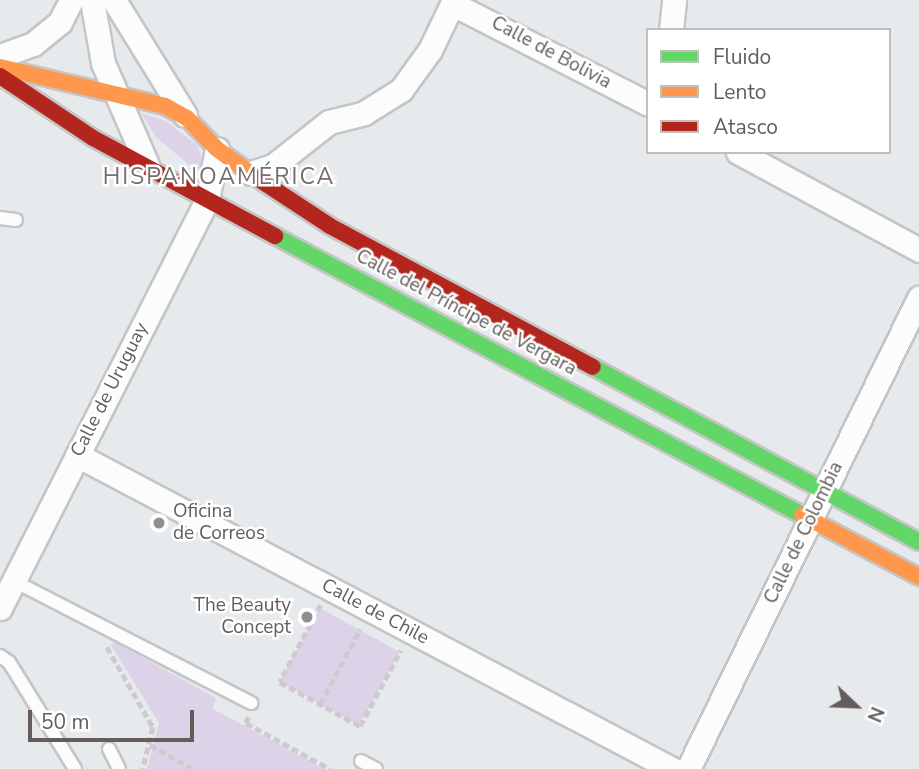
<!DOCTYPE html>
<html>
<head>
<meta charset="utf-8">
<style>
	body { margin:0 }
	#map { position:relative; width:919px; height:769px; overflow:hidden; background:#e6eaec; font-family:"Nunito Sans",sans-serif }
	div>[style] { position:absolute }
	.green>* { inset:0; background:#ddd3e9; transform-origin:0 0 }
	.path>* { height:4.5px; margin-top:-2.25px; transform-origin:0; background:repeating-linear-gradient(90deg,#cecace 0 7px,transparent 0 10.5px) }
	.roads { filter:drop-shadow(2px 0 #c6c5c6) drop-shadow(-2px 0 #c6c5c6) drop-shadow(0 2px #c6c5c6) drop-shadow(0 -2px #c6c5c6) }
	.lane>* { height:12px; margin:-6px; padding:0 6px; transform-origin:6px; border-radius:6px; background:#fbfcfc }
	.street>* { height:23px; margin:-11.5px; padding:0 11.5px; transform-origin:11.5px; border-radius:11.5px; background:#fbfcfc }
	.fast>* { height:16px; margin:-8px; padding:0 8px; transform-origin:8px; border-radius:8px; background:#63d668 }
	.slow>* { height:16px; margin:-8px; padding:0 8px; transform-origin:8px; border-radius:8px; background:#ff974d }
	.jam>* { height:16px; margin:-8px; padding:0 8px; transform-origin:8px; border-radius:8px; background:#b3261e }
	.dots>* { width:19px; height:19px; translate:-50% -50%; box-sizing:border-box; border:4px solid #fff; border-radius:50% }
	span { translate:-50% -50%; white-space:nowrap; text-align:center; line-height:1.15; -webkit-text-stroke:5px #fff; paint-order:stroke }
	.street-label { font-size:19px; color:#645d5c }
	.poi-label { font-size:19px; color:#645d5c }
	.left { translate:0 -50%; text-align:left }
	.right { translate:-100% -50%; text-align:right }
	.quarter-label { font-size:23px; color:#766d6d; letter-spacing:2px }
	.legend { position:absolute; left:646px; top:28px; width:245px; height:126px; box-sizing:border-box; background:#fff; border:2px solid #c1bebe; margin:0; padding:9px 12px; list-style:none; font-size:21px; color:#645d5c }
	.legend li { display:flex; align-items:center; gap:14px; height:35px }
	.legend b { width:35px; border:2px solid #c1bebe }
	.north { position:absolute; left:821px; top:671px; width:70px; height:70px; -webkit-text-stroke:5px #fff; paint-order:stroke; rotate:113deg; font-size:19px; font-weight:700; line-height:28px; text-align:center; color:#645d5c }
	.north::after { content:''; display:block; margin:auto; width:24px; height:32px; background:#645d5c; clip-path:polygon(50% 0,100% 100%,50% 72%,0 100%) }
	.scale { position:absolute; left:28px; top:710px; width:166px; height:32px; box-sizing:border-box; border:4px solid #645d5c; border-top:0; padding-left:9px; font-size:21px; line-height:24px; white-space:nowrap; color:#645d5c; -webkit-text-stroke:5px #fff; paint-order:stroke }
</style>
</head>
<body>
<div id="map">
	<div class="green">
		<div style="clip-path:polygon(141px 113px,166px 121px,197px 145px,203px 162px,201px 175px,156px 137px)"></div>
		<div style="left:320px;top:608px;width:91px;height:84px;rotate:29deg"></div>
		<div style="clip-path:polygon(115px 642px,216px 698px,213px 709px,325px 769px,147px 769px,159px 723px,111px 645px)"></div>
	</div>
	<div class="path">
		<div style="left:321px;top:605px;width:87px;rotate:118deg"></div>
		<div style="left:280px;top:682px;width:91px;rotate:28.8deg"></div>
		<div style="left:360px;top:726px;width:86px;rotate:-61.7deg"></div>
		<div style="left:107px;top:647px;width:92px;rotate:60.1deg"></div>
		<div style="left:153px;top:727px;width:43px;rotate:103.4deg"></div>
		<div style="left:320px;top:704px;width:85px;rotate:-61.9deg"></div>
		<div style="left:249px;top:717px;width:7px;rotate:117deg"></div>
		<div style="left:246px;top:723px;width:96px;rotate:28.7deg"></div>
		<div style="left:150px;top:745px;width:49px;rotate:29.2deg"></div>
	</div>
	<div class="roads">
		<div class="lane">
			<div style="left:0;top:218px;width:16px;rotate:7deg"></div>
			<div style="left:14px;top:581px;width:267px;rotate:27.2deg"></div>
			<div style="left:0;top:656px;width:11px;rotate:34deg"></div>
			<div style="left:9px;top:662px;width:126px;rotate:58.3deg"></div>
			<div style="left:109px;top:749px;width:22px;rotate:63deg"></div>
			<div style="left:361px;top:761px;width:17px;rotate:28deg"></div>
		</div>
		<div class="street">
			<div style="left:92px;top:0;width:64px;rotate:80.1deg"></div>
			<div style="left:103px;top:63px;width:113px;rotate:66.6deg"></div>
			<div style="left:114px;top:0;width:135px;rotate:58.3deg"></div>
			<div style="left:453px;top:4px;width:219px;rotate:27.1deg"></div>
			<div style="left:671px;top:30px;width:30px;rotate:-84deg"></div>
			<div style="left:0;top:56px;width:35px;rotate:-20deg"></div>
			<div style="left:33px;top:44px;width:35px;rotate:-39deg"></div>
			<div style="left:60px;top:22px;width:25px;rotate:-63deg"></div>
			<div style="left:738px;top:152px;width:206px;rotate:28.4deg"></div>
			<div style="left:251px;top:173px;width:23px;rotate:-18deg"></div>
			<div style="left:273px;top:166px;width:71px;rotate:-38.2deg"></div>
			<div style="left:329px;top:122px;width:36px;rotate:-14deg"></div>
			<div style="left:364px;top:113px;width:44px;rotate:-31.9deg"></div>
			<div style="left:401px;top:90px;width:49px;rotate:-54.1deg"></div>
			<div style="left:430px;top:50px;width:55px;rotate:-64.4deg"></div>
			<div style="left:77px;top:455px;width:673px;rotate:27.82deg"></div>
			<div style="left:0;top:608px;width:458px;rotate:-63.1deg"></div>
			<div style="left:207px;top:200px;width:52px;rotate:-78.9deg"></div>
			<div style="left:688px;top:769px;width:525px;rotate:-63.87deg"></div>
		</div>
		<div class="fast">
			<div style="left:275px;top:236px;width:596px;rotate:27.9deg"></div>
			<div style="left:593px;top:367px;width:370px;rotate:28.2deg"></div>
		</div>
		<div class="slow">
			<div style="left:0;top:67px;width:170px;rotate:13.3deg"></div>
			<div style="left:165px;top:106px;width:25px;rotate:29deg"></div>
			<div style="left:187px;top:118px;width:43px;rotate:45.9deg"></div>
			<div style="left:217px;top:149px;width:49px;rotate:35.9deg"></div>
			<div style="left:802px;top:515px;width:132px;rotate:27.9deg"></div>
		</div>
		<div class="jam">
			<div style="left:0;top:76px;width:112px;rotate:33.7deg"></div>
			<div style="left:93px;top:138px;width:207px;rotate:28.3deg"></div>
			<div style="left:257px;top:178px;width:87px;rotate:33.3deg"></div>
			<div style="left:330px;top:226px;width:298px;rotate:28.2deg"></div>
		</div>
	</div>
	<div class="dots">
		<div style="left:159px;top:523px;background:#928e8e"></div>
		<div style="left:307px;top:617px;background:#928e8e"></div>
	</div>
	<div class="street-label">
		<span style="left:551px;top:53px;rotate:28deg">Calle de Bolivia</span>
		<span style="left:466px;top:313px;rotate:28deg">Calle del Príncipe de Vergara</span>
		<span style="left:110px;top:390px;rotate:-63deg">Calle de Uruguay</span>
		<span style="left:804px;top:533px;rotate:-64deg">Calle de Colombia</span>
		<span style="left:375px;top:612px;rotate:28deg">Calle de Chile</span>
	</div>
	<div class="poi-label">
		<span class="left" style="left:173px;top:523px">Oficina<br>de Correos</span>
		<span class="right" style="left:291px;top:617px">The Beauty<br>Concept</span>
	</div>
	<div class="quarter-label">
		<span style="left:219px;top:177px">HISPANOAMÉRICA</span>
	</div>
	<ul class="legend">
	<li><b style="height:9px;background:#63d668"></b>Fluido</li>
	<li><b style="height:9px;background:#ff974d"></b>Lento</li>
	<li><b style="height:9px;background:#b3261e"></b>Atasco</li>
	</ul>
	<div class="north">N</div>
	<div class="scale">50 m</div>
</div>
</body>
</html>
